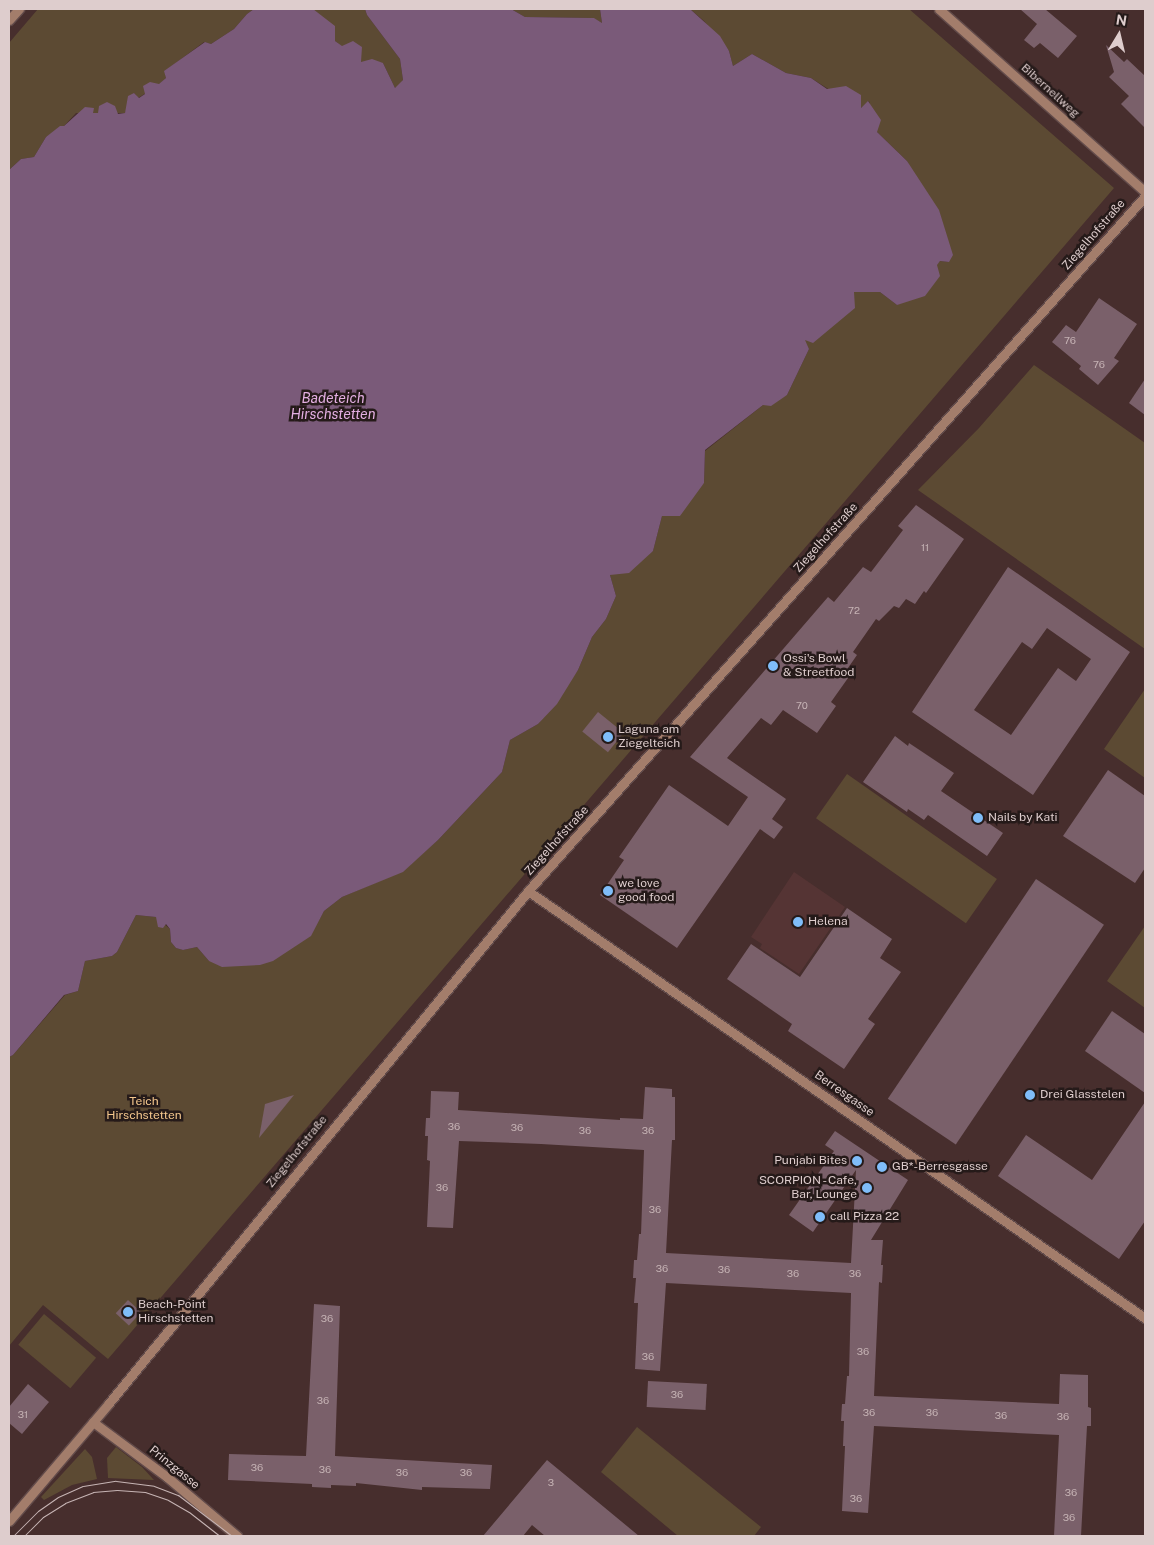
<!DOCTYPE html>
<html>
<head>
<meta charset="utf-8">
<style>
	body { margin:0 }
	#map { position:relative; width:1154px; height:1545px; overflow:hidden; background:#472e2d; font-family:"Public Sans",sans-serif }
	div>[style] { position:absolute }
	.built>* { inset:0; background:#553434 }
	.green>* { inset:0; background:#5c4a33; transform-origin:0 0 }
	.water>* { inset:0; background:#7a5a79 }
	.building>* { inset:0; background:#7a606a; transform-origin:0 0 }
	.roads { filter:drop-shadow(1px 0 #624b4a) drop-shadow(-1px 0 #624b4a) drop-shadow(0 1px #624b4a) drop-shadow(0 -1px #624b4a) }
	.minor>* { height:9px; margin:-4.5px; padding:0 4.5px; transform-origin:4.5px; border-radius:4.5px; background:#a37d6b }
	.tram>* { height:1px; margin:-0.5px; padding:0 0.5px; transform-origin:0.5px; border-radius:0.5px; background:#c7b5b5 }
	.dots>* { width:14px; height:14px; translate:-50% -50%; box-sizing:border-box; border:2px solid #251a19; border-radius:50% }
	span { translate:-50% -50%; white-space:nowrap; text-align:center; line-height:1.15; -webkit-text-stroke:5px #251a19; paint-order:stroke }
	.number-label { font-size:10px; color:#c5b2b4 }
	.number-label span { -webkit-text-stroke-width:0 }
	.street-label { font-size:12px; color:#decdcd }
	.poi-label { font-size:12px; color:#decdcd }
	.left { translate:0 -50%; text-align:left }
	.right { translate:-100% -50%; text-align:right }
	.park-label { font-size:12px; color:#f5c78d }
	.water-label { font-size:14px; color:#e4afe2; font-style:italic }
	.frame { position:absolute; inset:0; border:10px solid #decdcd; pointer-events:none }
	.north { position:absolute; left:1094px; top:10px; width:50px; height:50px; -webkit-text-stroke:4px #251a19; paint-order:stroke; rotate:9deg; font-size:14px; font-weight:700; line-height:20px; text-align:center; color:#decdcd }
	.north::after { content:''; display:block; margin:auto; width:18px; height:22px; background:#decdcd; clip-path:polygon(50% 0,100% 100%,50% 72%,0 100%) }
</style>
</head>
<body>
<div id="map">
	<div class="built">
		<div style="clip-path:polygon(794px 872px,845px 907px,799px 974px,760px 948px,762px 944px,751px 937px)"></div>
	</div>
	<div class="green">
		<div style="clip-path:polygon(38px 9px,254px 9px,247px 14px,234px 29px,211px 44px,204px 42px,165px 71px,166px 78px,159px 85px,138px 98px,134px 93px,125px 113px,76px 113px,64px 126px,46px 137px,34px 157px,21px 159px,9px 170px,9px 43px)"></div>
		<div style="clip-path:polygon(313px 9px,365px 9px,367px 15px,400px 59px,403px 80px,399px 86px,395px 88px,383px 63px,361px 62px,335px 41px)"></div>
		<div style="clip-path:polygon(511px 9px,600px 9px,602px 23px,593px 18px,525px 17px)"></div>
		<div style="clip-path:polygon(690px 9px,909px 9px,1114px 188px,108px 1359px,43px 1305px,9px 1346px,9px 1057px,13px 1055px,65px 995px,78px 991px,85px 961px,112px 956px,117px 952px,136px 915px,156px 917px,170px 929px,171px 942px,176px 948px,183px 950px,197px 947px,209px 961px,286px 951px,310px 936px,324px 911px,342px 897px,403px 871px,438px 840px,502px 772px,510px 740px,538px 724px,578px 670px,592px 637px,606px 619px,616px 596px,610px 575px,653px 551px,662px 516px,704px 483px,705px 451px,763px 405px,787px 395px,809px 349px,804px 340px,854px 292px,880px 292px,897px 305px,940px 261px,949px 262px,907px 161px,877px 132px,869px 101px,860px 109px,811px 78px,786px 73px,752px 54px,733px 66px,729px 51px,704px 21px)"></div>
		<div style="clip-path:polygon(1034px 365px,1145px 443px,1145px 649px,918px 490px,979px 428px)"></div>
		<div style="clip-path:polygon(1145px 689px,1145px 778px,1104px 749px)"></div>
		<div style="left:847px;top:774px;width:183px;height:54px;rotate:35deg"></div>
		<div style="clip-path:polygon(1145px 926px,1145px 1008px,1107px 981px)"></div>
		<div style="left:44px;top:1314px;width:68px;height:40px;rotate:40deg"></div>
		<div style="clip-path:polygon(637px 1427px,761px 1527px,754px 1536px,678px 1536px,601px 1472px)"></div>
		<div style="clip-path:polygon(116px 1447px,142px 1467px,154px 1480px,108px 1478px,107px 1458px)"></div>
		<div style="clip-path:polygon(85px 1449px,92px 1457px,97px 1479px,72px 1485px,44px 1500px,41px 1497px)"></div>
	</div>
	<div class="water">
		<div style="clip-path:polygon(254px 9px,313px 9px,335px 26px,335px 41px,342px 46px,353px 41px,362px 47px,361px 62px,372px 59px,383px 63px,395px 88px,403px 80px,400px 59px,367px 15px,365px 9px,511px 9px,525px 17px,594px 18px,602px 23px,600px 9px,690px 9px,720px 36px,729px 51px,733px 66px,752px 54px,786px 73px,811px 78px,827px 89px,846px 86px,861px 95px,861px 108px,868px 101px,881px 120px,877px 132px,907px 161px,939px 210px,953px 255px,949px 262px,940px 261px,937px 265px,940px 276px,925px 296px,897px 305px,880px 292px,854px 292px,855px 308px,813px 343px,805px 340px,809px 349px,787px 395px,771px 406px,763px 405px,705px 450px,704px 483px,680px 516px,662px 516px,653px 551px,629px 573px,610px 575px,616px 596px,606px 619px,592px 637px,578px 670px,557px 704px,538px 724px,510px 740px,502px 772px,438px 840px,403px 872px,342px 897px,324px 911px,311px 936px,273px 961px,260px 965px,222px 967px,209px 961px,197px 947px,183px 950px,176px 948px,171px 942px,170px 929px,166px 924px,163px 928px,158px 927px,156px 917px,136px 915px,117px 952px,112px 956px,85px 961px,78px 991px,64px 995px,13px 1055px,9px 1057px,9px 170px,21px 159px,34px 157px,46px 137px,60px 126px,64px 126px,85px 107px,94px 108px,93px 113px,98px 113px,99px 106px,107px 102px,115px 106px,118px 114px,125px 113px,128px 96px,134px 93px,139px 98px,145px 94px,143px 86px,150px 82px,159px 84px,166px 78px,164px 71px,205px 42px,211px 44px,234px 29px,247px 14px)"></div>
	</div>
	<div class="building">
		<div style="clip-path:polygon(1020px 9px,1045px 9px,1077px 36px,1058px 58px,1040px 43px,1034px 48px,1024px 40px,1037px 24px)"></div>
		<div style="clip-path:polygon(1106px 45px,1124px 62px,1127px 59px,1145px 76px,1145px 128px,1121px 104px,1129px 96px,1109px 77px,1114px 72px)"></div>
		<div style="clip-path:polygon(1099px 298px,1137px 324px,1114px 358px,1119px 361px,1098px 385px,1079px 369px,1081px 366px,1052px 342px,1066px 325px,1076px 332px)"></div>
		<div style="clip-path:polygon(1145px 379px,1145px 415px,1129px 403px)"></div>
		<div style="clip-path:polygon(916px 505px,964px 539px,926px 593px,924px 591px,915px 604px,906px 599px,899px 608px,894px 606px,879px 621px,876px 619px,853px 652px,857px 655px,848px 668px,853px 671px,831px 702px,836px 706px,817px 733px,783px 710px,771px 725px,761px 718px,727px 758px,786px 799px,772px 819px,783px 827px,774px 839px,760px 829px,677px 948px,600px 895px,624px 860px,619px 857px,669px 785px,728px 826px,748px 797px,690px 757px,828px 597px,834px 602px,863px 567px,871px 572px,903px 530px,898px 526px)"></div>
		<div style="clip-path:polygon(evenodd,1008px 567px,1130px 652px,1033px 795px,912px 712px,1008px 567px,1047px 628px,1091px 659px,1076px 681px,1058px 668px,1011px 735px,974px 710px,1022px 642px,1032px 649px,1047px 628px)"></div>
		<div style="left:598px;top:712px;width:33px;height:25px;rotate:39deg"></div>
		<div style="clip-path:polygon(895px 736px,908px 746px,909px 743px,954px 773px,941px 791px,1003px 833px,987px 856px,928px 815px,924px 820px,908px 809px,907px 812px,863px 782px)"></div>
		<div style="clip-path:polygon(1108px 770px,1145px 796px,1145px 868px,1135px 883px,1063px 836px)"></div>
		<div style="left:1036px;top:879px;width:82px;height:265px;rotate:34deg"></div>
		<div style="clip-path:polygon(847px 908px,892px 939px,880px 958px,901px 972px,868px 1019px,875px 1024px,844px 1069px,788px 1031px,792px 1024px,727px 979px,751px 944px,800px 977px)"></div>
		<div style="clip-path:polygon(1112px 1011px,1145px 1034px,1145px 1093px,1085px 1051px)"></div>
		<div style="clip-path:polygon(645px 1087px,672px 1089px,672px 1097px,675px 1097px,675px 1140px,672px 1140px,666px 1253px,851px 1263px,856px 1170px,813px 1232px,789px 1215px,834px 1151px,825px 1145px,835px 1131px,908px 1180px,871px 1240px,883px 1240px,881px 1265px,883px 1265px,882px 1283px,879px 1282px,874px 1396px,1059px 1404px,1060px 1374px,1088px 1375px,1088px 1407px,1091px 1408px,1091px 1426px,1087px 1426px,1081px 1536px,1054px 1536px,1059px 1435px,874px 1426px,868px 1513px,842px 1511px,845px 1446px,843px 1446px,844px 1421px,841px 1421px,842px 1404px,845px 1404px,847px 1376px,849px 1376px,851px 1293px,666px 1283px,660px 1371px,635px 1369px,638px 1303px,634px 1303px,636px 1278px,633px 1278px,634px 1260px,637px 1260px,639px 1234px,641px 1234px,644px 1150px,541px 1144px,459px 1141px,453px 1228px,427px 1227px,430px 1161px,427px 1160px,428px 1136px,425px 1136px,426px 1118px,430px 1118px,431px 1091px,459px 1092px,458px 1110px,620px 1120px,620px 1118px,643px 1119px)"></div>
		<div style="clip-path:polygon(294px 1095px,259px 1138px,265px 1104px)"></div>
		<div style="clip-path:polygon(1145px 1102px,1145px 1221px,1119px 1259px,998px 1176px,1026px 1135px,1092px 1180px)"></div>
		<div style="left:128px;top:1300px;width:18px;height:18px;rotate:43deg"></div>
		<div style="clip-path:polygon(314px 1304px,340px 1306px,335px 1456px,492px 1465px,490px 1489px,422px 1487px,422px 1490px,356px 1483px,356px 1486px,331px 1485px,331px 1488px,312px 1487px,312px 1484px,228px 1480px,229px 1454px,306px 1456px)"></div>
		<div style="left:648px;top:1381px;width:59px;height:26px;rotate:3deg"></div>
		<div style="clip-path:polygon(28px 1384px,49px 1402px,22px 1434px,9px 1423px,9px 1407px)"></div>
		<div style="clip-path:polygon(547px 1460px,639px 1536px,545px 1536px,532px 1525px,523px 1536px,483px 1536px)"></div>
	</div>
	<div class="roads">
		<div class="minor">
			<div style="left:939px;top:9px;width:276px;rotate:41.6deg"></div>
			<div style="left:9px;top:20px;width:15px;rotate:-48deg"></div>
			<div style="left:528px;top:891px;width:750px;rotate:34.69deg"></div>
			<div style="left:93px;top:1422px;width:92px;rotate:36.6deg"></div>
			<div style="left:167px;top:1477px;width:92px;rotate:40.1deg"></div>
			<div style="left:9px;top:1521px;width:155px;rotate:-49.7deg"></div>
			<div style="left:109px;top:1403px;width:662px;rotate:-50.7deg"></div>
			<div style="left:528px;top:891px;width:929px;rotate:-48.4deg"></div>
		</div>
	</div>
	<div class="tram">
		<div style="left:13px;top:1536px;width:35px;rotate:-45deg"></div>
		<div style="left:38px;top:1511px;width:24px;rotate:-35deg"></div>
		<div style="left:58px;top:1497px;width:27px;rotate:-24deg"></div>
		<div style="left:83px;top:1486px;width:33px;rotate:-9deg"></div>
		<div style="left:116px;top:1481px;width:38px;rotate:7deg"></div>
		<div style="left:154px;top:1486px;width:26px;rotate:21deg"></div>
		<div style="left:178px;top:1495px;width:68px;rotate:37.2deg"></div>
		<div style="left:24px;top:1536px;width:27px;rotate:-45deg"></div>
		<div style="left:43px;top:1517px;width:26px;rotate:-32deg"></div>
		<div style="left:65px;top:1503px;width:30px;rotate:-21deg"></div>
		<div style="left:93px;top:1492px;width:24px;rotate:-5deg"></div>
		<div style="left:117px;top:1490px;width:28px;rotate:4deg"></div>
		<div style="left:145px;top:1492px;width:24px;rotate:19deg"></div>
		<div style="left:168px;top:1500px;width:24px;rotate:30deg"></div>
		<div style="left:189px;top:1512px;width:39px;rotate:38deg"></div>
	</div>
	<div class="dots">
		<div style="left:773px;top:666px;background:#7fbdf9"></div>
		<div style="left:608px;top:737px;background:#7fbdf9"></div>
		<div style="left:978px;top:818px;background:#7fbdf9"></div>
		<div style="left:608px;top:891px;background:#7fbdf9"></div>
		<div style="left:798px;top:922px;background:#7fbdf9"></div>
		<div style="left:1030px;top:1095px;background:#7fbdf9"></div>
		<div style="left:857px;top:1161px;background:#7fbdf9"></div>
		<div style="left:882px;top:1167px;background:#7fbdf9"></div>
		<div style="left:867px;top:1188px;background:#7fbdf9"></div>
		<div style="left:820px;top:1217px;background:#7fbdf9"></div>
		<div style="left:128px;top:1312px;background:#7fbdf9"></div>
	</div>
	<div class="number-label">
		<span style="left:1070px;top:341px">76</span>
		<span style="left:1099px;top:365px">76</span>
		<span style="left:925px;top:548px">11</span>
		<span style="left:854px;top:611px">72</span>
		<span style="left:802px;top:706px">70</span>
		<span style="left:454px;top:1127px">36</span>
		<span style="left:517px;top:1128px">36</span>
		<span style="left:585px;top:1131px">36</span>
		<span style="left:648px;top:1131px">36</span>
		<span style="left:442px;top:1188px">36</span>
		<span style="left:655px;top:1210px">36</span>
		<span style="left:662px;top:1269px">36</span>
		<span style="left:724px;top:1270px">36</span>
		<span style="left:793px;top:1274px">36</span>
		<span style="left:855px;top:1274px">36</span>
		<span style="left:327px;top:1319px">36</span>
		<span style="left:863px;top:1352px">36</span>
		<span style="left:648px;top:1357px">36</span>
		<span style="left:677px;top:1395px">36</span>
		<span style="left:323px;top:1401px">36</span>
		<span style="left:869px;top:1413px">36</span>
		<span style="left:932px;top:1413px">36</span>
		<span style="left:23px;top:1415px">31</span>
		<span style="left:1001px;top:1416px">36</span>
		<span style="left:1063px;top:1417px">36</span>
		<span style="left:257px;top:1468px">36</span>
		<span style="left:325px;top:1470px">36</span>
		<span style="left:402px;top:1473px">36</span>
		<span style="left:466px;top:1473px">36</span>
		<span style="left:551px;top:1483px">3</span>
		<span style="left:1071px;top:1493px">36</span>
		<span style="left:856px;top:1499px">36</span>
		<span style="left:1069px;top:1518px">36</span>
	</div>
	<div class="street-label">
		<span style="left:1050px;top:91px;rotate:42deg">Bibernellweg</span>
		<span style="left:1094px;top:235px;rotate:-49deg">Ziegelhofstraße</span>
		<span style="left:826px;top:538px;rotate:-48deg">Ziegelhofstraße</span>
		<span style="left:557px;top:841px;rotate:-48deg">Ziegelhofstraße</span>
		<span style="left:844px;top:1094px;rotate:35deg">Berresgasse</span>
		<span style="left:297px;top:1152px;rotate:-51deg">Ziegelhofstraße</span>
		<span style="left:174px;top:1468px;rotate:39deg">Prinzgasse</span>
	</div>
	<div class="poi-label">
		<span class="left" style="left:783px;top:666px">Ossi's Bowl<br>&amp; Streetfood</span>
		<span class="left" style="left:618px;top:737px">Laguna am<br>Ziegelteich</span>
		<span class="left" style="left:988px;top:818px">Nails by Kati</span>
		<span class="left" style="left:618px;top:891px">we love<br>good food</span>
		<span class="left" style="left:808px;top:922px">Helena</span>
		<span class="left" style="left:1040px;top:1095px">Drei Glasstelen</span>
		<span class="right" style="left:847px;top:1161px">Punjabi Bites</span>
		<span class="left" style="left:892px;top:1167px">GB*-Berresgasse</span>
		<span class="right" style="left:857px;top:1188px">SCORPION - Cafe,<br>Bar, Lounge</span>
		<span class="left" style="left:830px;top:1217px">call Pizza 22</span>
		<span class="left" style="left:138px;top:1312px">Beach-Point<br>Hirschstetten</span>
	</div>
	<div class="park-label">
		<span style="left:144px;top:1109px">Teich<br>Hirschstetten</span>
	</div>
	<div class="water-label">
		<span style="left:333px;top:406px">Badeteich<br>Hirschstetten</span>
	</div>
	<div class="frame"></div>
	<div class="north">N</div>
</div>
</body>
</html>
